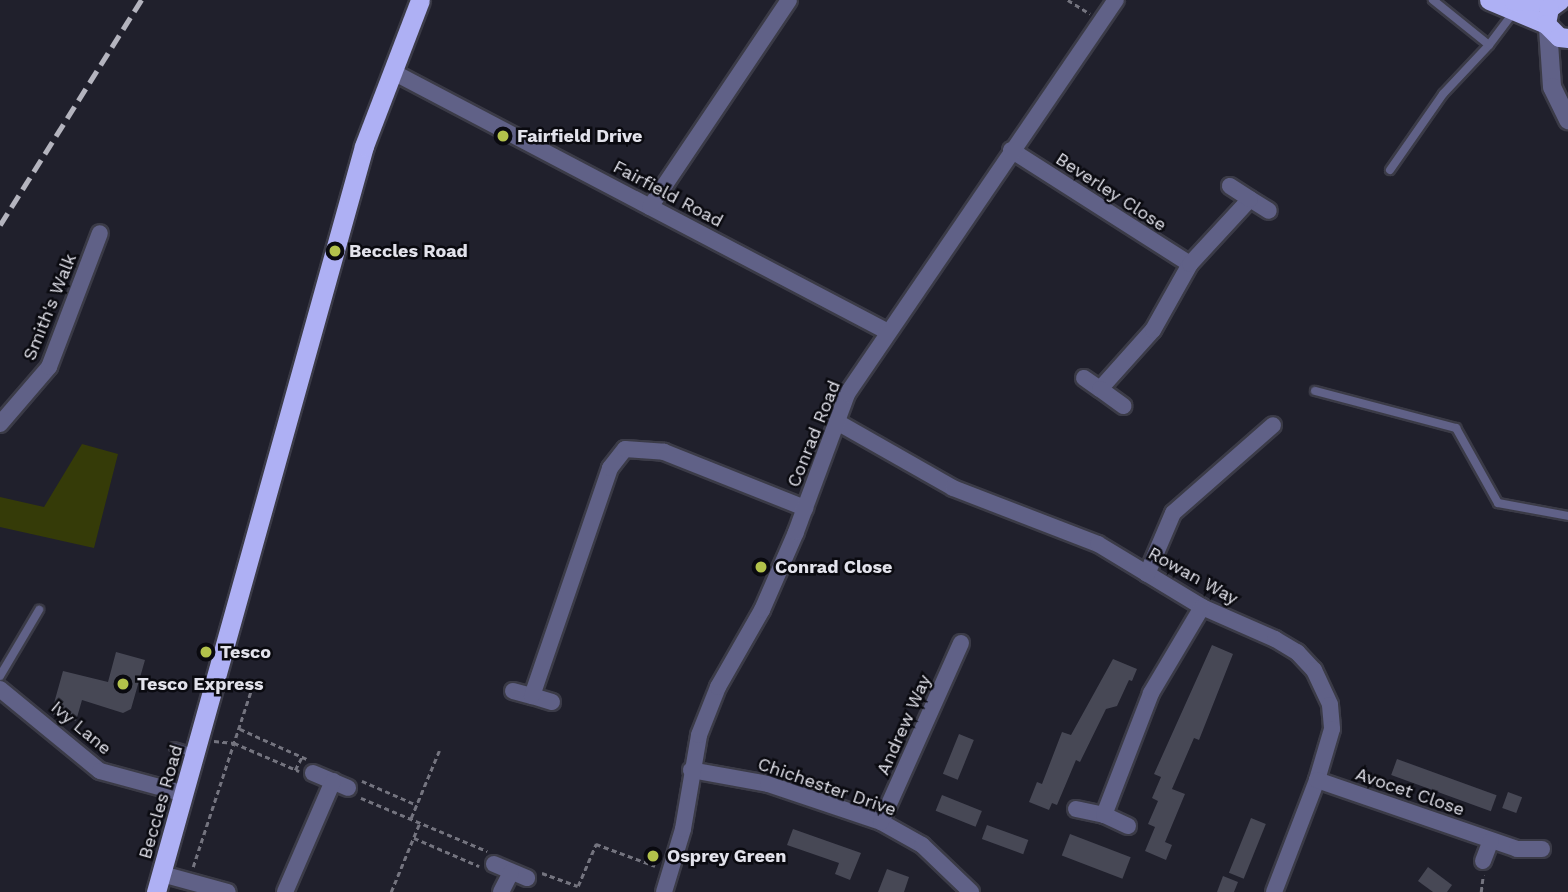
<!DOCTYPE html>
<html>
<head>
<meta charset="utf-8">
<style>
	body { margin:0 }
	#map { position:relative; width:1568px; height:892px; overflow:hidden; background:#20202c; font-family:"Work Sans",sans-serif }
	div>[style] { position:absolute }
	.green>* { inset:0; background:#353b08 }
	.building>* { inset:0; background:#474855; transform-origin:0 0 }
	.path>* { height:2.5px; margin-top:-1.25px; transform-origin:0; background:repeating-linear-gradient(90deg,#74747f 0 5px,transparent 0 8.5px) }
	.roads { filter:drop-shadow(2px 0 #3b3b47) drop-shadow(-2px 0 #3b3b47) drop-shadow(0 2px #3b3b47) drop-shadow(0 -2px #3b3b47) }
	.service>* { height:8px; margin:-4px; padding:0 4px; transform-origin:4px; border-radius:4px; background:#606187 }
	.minor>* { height:16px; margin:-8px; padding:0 8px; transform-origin:8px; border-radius:8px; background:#606187 }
	.tertiary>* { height:18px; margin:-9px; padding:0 9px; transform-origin:9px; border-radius:9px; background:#606187 }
	.trunk>* { height:19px; margin:-9.5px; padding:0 9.5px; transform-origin:9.5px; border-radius:9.5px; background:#aeb0f4 }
	.rail>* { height:4.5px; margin-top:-2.25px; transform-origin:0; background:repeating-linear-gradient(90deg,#b4b4be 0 14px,transparent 0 21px) }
	.dots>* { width:19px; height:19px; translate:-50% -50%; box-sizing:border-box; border:4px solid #0a0a10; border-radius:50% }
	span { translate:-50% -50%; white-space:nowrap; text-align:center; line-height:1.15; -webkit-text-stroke:5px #0a0a10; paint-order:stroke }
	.poi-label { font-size:18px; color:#e2e2eb; font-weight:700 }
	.left { translate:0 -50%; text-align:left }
	.street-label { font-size:18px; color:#e2e2eb }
</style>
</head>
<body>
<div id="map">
	<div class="green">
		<div style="clip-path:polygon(82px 444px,118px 454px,94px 548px,0 527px,0 497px,44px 507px)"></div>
	</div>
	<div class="building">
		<div style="clip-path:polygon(1212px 645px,1233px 654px,1199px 740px,1194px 738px,1172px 789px,1185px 794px,1165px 842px,1172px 845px,1166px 860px,1145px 851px,1155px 827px,1148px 824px,1158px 801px,1152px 798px,1161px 777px,1154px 774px)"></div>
		<div style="clip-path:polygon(116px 652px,145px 660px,131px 709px,123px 713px,82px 700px,76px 721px,51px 714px,63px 671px,108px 682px)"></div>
		<div style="clip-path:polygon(1113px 659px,1137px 669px,1132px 681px,1129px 680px,1117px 706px,1106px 709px,1080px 762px,1076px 760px,1057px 805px,1052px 803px,1049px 810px,1029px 802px,1037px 782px,1042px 784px,1062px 732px,1071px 735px)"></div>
		<div style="left:959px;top:734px;width:16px;height:43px;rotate:22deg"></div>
		<div style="left:1397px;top:759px;width:106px;height:17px;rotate:20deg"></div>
		<div style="left:1508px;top:792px;width:15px;height:17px;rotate:20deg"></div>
		<div style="left:942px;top:795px;width:43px;height:17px;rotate:22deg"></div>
		<div style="left:1251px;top:818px;width:16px;height:59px;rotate:22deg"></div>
		<div style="left:987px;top:825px;width:44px;height:15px;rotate:20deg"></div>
		<div style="clip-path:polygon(793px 829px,861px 853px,850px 880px,835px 874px,839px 863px,787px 845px)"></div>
		<div style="left:1070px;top:834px;width:65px;height:23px;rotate:21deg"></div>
		<div style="clip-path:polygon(1428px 867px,1452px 885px,1447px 892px,1433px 892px,1418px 881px)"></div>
		<div style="clip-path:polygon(887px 869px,909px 877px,904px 892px,878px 892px)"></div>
		<div style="clip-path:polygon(1223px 876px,1238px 882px,1234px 892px,1217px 892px)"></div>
	</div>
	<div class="path">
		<div style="left:1068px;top:0;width:26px;rotate:32deg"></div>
		<div style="left:240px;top:729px;width:73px;rotate:24.1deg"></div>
		<div style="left:214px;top:741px;width:20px;rotate:6deg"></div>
		<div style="left:234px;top:743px;width:71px;rotate:23.3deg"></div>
		<div style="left:295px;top:770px;width:15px;rotate:-62deg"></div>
		<div style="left:362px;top:781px;width:60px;rotate:23.6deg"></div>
		<div style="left:361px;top:798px;width:137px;rotate:22.8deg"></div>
		<div style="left:411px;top:818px;width:73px;rotate:-67.3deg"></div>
		<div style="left:414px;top:838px;width:71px;rotate:23.3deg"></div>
		<div style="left:193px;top:867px;width:188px;rotate:-71.8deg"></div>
		<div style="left:542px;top:873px;width:38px;rotate:20deg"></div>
		<div style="left:578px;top:886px;width:46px;rotate:-66.8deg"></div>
		<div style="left:596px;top:844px;width:63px;rotate:20.4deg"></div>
		<div style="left:391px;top:892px;width:76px;rotate:-67.5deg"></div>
		<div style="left:1481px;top:892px;width:17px;rotate:-83deg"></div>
	</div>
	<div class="roads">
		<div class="service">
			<div style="left:1489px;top:45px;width:40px;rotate:-53deg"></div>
			<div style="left:1390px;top:170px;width:93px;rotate:-55.1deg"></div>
			<div style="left:1443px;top:94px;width:67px;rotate:-46.8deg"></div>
			<div style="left:1489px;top:45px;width:72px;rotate:-141.2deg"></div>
			<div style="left:1315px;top:391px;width:146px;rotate:14.7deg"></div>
			<div style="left:1456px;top:428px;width:86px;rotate:60.8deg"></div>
			<div style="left:1498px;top:503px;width:71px;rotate:10.5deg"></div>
			<div style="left:0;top:676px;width:77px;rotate:-59.4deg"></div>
			<div style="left:174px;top:747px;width:21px;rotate:17deg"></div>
		</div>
		<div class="minor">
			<div style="left:393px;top:72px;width:559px;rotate:27.71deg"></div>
			<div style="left:1011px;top:150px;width:212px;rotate:32.5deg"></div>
			<div style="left:1250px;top:199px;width:22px;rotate:32deg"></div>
			<div style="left:650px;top:207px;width:249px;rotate:-56.1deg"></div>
			<div style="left:1084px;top:378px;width:19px;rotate:35deg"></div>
			<div style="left:1100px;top:389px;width:79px;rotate:-48.1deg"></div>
			<div style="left:1153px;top:330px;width:76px;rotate:-60.7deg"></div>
			<div style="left:1190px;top:264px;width:88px;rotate:-47.3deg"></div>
			<div style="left:1250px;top:199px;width:24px;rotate:-147deg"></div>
			<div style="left:1100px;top:389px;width:29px;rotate:36deg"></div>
			<div style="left:837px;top:422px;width:133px;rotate:29.6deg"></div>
			<div style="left:953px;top:488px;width:155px;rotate:21.1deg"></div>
			<div style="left:1098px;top:544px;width:122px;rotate:31.2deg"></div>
			<div style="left:1202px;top:607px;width:80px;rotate:23.7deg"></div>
			<div style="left:1275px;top:639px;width:26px;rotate:31deg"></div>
			<div style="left:1297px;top:652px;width:25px;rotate:47deg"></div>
			<div style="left:1314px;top:670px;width:38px;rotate:65deg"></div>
			<div style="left:1330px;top:705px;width:24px;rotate:85deg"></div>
			<div style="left:1332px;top:729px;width:53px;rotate:106.4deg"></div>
			<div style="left:1317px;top:780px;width:120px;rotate:111deg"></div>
			<div style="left:0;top:424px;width:75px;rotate:-49.3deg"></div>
			<div style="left:49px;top:367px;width:143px;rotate:-69.2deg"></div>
			<div style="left:1147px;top:574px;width:66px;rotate:-66.9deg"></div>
			<div style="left:1173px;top:513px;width:133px;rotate:-41.3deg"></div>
			<div style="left:0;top:689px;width:129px;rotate:39.4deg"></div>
			<div style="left:100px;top:771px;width:88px;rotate:15.1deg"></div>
			<div style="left:513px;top:691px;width:20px;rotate:15deg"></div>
			<div style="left:552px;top:702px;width:21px;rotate:-163deg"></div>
			<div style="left:532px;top:696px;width:241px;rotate:-71.1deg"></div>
			<div style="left:610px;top:468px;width:24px;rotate:-52deg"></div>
			<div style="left:625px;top:449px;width:39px;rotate:4deg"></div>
			<div style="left:664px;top:452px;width:152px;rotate:21.7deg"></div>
			<div style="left:691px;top:770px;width:78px;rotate:10.3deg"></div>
			<div style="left:768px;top:784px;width:119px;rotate:18.6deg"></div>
			<div style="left:881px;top:822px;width:47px;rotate:29.3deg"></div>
			<div style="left:922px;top:845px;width:68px;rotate:43.8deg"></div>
			<div style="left:313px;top:773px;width:38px;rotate:23deg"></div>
			<div style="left:1317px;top:780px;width:212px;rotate:19deg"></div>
			<div style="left:1517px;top:849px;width:25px"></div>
			<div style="left:1076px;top:809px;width:29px;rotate:12deg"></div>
			<div style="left:881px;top:822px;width:196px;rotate:-65.9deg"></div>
			<div style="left:1128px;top:826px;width:26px;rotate:-155deg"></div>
			<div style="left:1104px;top:815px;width:131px;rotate:-68.9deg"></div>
			<div style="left:1151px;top:693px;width:100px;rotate:-59.3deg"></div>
			<div style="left:1483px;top:861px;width:22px;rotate:-69deg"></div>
			<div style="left:494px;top:864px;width:36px;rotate:23deg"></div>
			<div style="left:162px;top:874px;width:68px;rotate:15.3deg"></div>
			<div style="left:285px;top:892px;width:121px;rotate:-66.6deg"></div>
			<div style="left:501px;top:892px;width:22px;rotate:-63deg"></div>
			<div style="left:664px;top:892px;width:66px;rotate:-73.2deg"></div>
			<div style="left:683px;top:829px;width:95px;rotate:-80.3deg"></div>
			<div style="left:699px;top:735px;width:52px;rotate:-68.4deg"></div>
			<div style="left:718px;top:687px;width:89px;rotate:-60.3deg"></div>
			<div style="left:762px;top:610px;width:85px;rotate:-66.4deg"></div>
			<div style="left:796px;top:532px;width:147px;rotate:-69.7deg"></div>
			<div style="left:847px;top:394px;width:477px;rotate:-55.7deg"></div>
		</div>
		<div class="tertiary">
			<div style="left:1548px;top:28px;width:59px;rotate:86.1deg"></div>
			<div style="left:1552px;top:87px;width:37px;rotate:64deg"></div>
		</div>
		<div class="trunk">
			<div style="left:1489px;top:0;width:62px;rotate:22.8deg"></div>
			<div style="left:1513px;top:0;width:42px;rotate:2.7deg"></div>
			<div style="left:1560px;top:0;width:14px;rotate:144deg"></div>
			<div style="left:1549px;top:8px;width:16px;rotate:101deg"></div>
			<div style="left:1546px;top:24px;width:18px;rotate:45deg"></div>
			<div style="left:1559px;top:37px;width:9px;rotate:6deg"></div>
			<div style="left:156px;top:892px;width:774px;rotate:-74.42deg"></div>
			<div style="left:364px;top:146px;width:156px;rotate:-69deg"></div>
		</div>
	</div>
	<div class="rail">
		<div style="left:0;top:225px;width:266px;rotate:-57.9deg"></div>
	</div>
	<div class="dots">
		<div style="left:503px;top:136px;background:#b3c24b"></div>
		<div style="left:335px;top:251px;background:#b3c24b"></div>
		<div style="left:761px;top:567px;background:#b3c24b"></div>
		<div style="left:206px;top:652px;background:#b3c24b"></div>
		<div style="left:123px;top:684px;background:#b3c24b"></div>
		<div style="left:653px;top:856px;background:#b3c24b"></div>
	</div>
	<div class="poi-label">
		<span class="left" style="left:517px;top:136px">Fairfield Drive</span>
		<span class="left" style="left:349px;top:251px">Beccles Road</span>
		<span class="left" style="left:775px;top:567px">Conrad Close</span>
		<span class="left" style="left:220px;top:652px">Tesco</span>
		<span class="left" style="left:137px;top:684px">Tesco Express</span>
		<span class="left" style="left:667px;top:856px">Osprey Green</span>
	</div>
	<div class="street-label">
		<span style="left:1111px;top:192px;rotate:33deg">Beverley Close</span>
		<span style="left:668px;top:194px;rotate:28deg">Fairfield Road</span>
		<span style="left:50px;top:307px;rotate:-68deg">Smith's Walk</span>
		<span style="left:814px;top:434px;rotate:-68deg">Conrad Road</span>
		<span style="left:1193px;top:576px;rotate:29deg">Rowan Way</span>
		<span style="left:904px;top:725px;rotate:-66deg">Andrew Way</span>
		<span style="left:81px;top:728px;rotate:40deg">Ivy Lane</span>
		<span style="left:827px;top:787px;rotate:19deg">Chichester Drive</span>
		<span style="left:1410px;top:792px;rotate:19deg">Avocet Close</span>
		<span style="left:161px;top:802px;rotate:-74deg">Beccles Road</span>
	</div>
</div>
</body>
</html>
